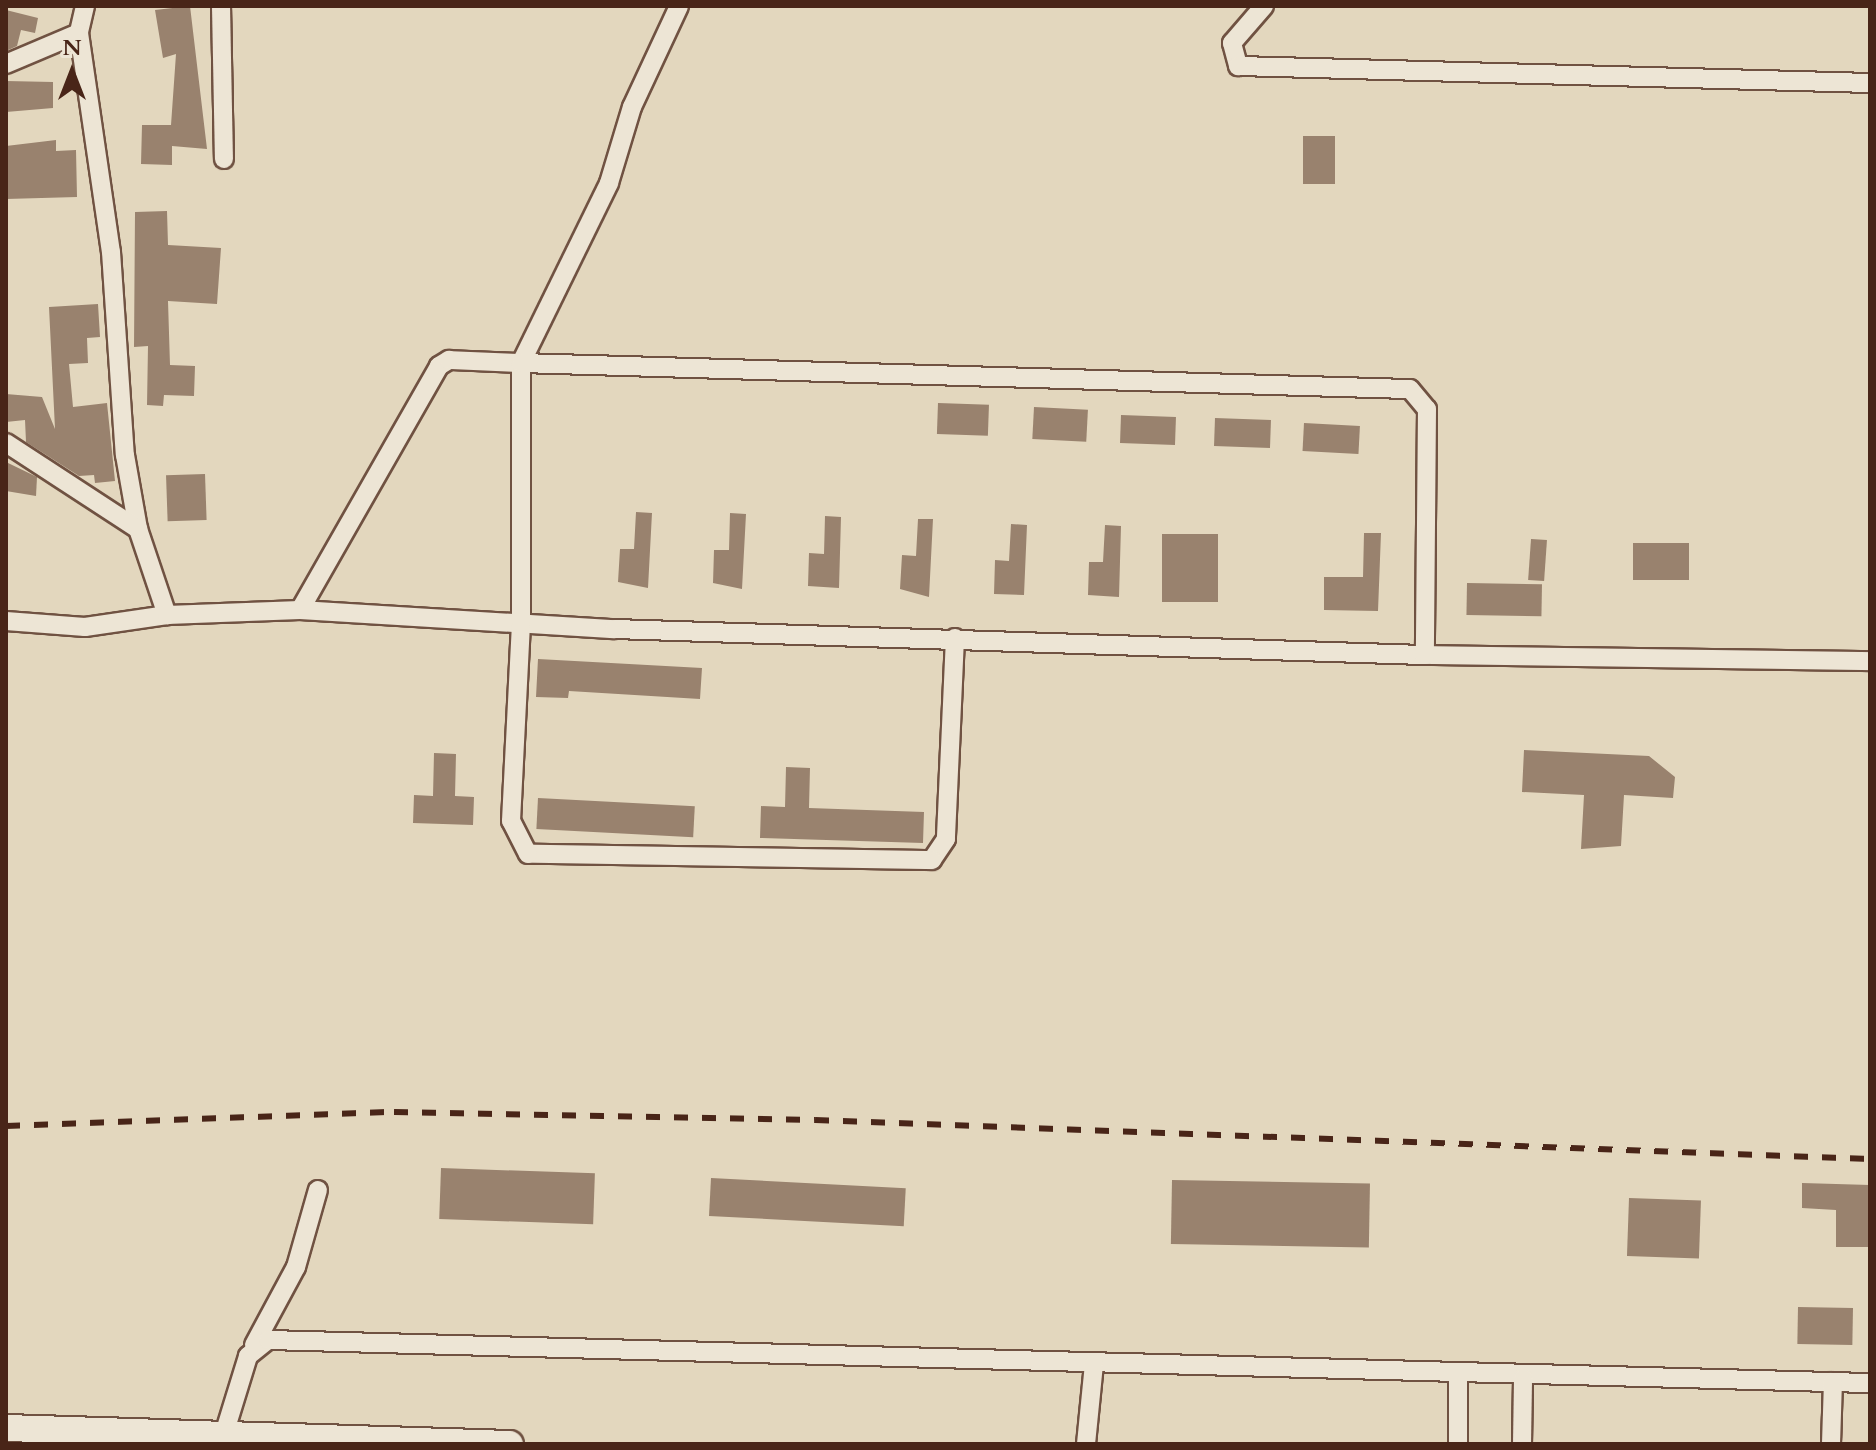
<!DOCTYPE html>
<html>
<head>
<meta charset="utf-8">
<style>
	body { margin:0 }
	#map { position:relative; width:1876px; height:1450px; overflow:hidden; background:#e3d7be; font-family:Cardo,serif }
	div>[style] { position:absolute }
	.building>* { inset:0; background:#99826e; transform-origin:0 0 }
	.roads { filter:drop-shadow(2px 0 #705242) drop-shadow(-2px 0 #705242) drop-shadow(0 2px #705242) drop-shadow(0 -2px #705242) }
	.street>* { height:18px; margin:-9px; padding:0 9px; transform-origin:9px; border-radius:9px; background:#ede5d5 }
	.secondary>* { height:26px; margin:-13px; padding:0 13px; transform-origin:13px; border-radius:13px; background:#ede5d5 }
	.rail>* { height:6px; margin-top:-3px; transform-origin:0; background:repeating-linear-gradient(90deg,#492518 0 14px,transparent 0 28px) }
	span { translate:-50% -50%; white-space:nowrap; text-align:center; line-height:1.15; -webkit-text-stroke:6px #ede5d5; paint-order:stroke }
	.frame { position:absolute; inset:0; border:8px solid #492518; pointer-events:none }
	.north { position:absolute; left:32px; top:32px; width:80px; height:80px; -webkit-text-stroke:6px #ede5d5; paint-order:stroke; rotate:0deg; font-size:22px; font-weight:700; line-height:32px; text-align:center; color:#492518 }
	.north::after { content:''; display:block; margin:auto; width:28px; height:36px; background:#492518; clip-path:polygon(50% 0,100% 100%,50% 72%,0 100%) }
</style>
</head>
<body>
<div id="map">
	<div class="building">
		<div style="clip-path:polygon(190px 6px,207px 149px,172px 146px,172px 165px,141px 164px,142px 125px,171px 125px,176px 54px,163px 58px,155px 10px)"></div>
		<div style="clip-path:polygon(6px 10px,38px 18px,35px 33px,21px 30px,17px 46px,6px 51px)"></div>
		<div style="clip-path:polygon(6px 81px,53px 82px,53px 108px,6px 112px)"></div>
		<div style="left:1303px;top:136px;width:32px;height:48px"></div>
		<div style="clip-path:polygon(56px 140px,56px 151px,76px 150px,77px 197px,6px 199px,6px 146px)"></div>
		<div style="clip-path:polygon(167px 211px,168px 245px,221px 248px,217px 304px,168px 301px,170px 365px,195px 366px,194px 396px,164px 395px,163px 406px,147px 405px,148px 346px,134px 347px,135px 212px)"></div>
		<div style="clip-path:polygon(98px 304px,100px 337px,87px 338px,88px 363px,69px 364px,73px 407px,107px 403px,115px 481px,95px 483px,94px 475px,79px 476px,26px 442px,25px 420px,6px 422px,6px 394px,42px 397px,55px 429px,49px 307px)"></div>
		<div style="left:938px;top:403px;width:51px;height:31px;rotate:2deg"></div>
		<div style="left:1034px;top:407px;width:54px;height:32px;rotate:3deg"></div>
		<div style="left:1121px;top:415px;width:55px;height:28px;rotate:2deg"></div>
		<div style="left:1215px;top:418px;width:56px;height:28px;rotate:2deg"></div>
		<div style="left:1304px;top:423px;width:56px;height:28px;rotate:3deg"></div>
		<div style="clip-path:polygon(6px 462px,37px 477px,36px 496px,6px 491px)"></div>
		<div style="left:205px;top:474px;width:46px;height:39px;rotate:88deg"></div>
		<div style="clip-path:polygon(636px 512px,652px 513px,648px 588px,618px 582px,620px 549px,634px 549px)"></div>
		<div style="clip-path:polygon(730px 513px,746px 514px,742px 589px,713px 583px,714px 550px,729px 550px)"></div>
		<div style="clip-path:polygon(825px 516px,841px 517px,839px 588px,808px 586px,809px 553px,824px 554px)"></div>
		<div style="clip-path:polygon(918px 519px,933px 519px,929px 597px,900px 589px,902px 555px,916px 556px)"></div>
		<div style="clip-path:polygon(1011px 524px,1027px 525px,1024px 595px,994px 594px,995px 560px,1009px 561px)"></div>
		<div style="clip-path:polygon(1105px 525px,1121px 526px,1119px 597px,1088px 595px,1089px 562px,1103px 562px)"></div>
		<div style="clip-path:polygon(1364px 533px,1381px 533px,1378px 611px,1324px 610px,1324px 577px,1363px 577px)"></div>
		<div style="left:1162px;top:534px;width:56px;height:68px"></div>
		<div style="left:1531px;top:539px;width:16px;height:41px;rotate:4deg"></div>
		<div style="left:1633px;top:543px;width:56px;height:37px"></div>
		<div style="left:1467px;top:583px;width:75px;height:32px;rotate:1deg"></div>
		<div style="clip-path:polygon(538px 659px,702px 668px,700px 699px,569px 691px,568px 698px,536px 697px)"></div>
		<div style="clip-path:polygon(1524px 750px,1649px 756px,1675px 777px,1673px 798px,1624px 795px,1621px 846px,1581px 849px,1584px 795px,1522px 792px)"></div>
		<div style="clip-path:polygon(434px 753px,456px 754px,455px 796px,474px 797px,473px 825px,413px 823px,414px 795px,433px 796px)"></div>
		<div style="clip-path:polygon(786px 767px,810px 768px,809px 808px,924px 812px,923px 843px,760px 838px,761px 806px,785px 807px)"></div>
		<div style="left:538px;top:798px;width:157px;height:31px;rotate:3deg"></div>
		<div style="left:441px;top:1168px;width:154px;height:51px;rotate:2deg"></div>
		<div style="left:711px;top:1178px;width:195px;height:38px;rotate:3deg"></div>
		<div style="left:1172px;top:1180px;width:198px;height:64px;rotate:1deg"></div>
		<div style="clip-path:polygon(1802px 1183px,1870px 1185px,1870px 1247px,1836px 1247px,1836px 1210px,1802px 1208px)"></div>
		<div style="left:1629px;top:1198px;width:72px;height:58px;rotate:2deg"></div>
		<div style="left:1798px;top:1307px;width:55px;height:37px;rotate:1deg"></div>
	</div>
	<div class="roads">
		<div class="street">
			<div style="left:85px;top:6px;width:28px;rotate:103deg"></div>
			<div style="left:79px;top:33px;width:221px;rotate:81.7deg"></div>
			<div style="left:111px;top:252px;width:203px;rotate:86.1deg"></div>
			<div style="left:125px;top:455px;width:75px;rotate:80deg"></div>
			<div style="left:138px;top:529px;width:91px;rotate:71.4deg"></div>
			<div style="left:221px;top:6px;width:153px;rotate:88.9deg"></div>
			<div style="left:1264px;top:6px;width:49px;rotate:130.9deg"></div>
			<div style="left:1232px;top:43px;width:24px;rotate:75deg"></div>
			<div style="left:1238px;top:66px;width:632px;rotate:1.54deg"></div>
			<div style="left:6px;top:64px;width:79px;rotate:-23deg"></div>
			<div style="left:6px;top:443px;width:158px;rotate:33.1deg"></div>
			<div style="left:300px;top:610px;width:281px;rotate:-60.3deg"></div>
			<div style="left:439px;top:366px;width:12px;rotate:-31deg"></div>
			<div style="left:449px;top:360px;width:72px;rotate:2.4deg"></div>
			<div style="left:521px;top:363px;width:200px;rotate:-63.9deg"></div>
			<div style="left:609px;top:183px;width:79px;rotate:-73.2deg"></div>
			<div style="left:632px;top:107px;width:111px;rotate:-65deg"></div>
			<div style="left:6px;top:621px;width:79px;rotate:4.3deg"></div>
			<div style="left:85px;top:627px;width:83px;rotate:-8.3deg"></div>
			<div style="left:167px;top:615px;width:133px;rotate:-2.2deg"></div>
			<div style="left:300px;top:610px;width:315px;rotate:3.5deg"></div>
			<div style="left:614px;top:629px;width:811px;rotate:1.84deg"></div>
			<div style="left:1425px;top:655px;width:445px;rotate:0.8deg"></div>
			<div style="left:955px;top:638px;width:201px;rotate:92.6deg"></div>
			<div style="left:946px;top:839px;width:25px;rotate:124deg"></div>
			<div style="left:932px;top:860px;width:404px;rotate:-179.1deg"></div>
			<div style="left:528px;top:854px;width:37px;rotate:-117deg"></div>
			<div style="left:511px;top:821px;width:199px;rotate:-87.1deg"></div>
			<div style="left:521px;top:622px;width:259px;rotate:-90deg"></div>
			<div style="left:521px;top:363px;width:889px;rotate:1.68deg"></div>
			<div style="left:1410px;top:389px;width:26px;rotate:50deg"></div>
			<div style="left:1427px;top:409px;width:246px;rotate:90.5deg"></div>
			<div style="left:254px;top:1345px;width:89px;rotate:-61.7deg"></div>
			<div style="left:296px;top:1267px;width:80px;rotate:-74.1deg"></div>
			<div style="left:1458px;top:1377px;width:67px;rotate:90deg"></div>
			<div style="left:221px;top:1444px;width:92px;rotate:-72.9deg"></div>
			<div style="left:248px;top:1356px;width:26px;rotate:-39deg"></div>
			<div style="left:268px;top:1340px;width:1603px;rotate:1.54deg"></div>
			<div style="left:1086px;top:1444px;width:80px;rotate:-84.3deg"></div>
			<div style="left:1522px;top:1444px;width:66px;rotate:-89.1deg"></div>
			<div style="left:1831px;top:1444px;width:62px;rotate:-88.2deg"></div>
		</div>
		<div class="secondary">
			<div style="left:6px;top:1428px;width:504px;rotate:1.82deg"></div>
		</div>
	</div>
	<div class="rail">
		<div style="left:6px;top:1126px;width:388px;rotate:-2.1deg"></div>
		<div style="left:394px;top:1112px;width:421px;rotate:1.1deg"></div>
		<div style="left:815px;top:1120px;width:1056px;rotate:2.12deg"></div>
	</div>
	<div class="frame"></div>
	<div class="north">N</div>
</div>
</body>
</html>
